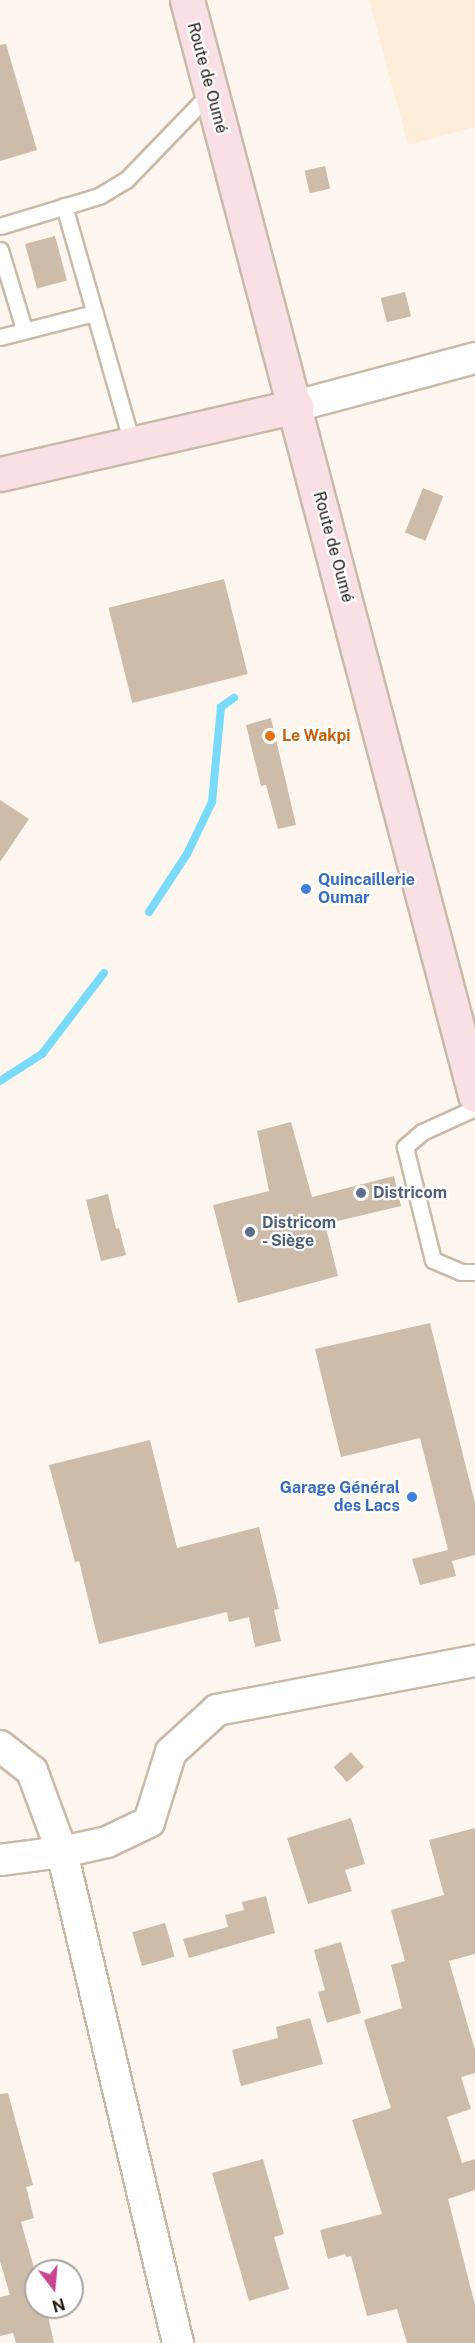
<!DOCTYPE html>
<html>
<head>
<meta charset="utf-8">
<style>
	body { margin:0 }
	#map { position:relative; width:475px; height:2343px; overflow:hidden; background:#fdf6ee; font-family:"Public Sans",sans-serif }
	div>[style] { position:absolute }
	.built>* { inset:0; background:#feedd8 }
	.stream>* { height:8px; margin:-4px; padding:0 4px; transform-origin:4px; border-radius:4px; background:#79dafa }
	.building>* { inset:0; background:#ccbca9; transform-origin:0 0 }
	.roads { filter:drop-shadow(2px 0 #c9baa7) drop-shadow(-2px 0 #c9baa7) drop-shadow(0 2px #c9baa7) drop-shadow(0 -2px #c9baa7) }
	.lane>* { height:15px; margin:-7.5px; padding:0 7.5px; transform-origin:7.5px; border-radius:7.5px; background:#fff }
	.street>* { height:30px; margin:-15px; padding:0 15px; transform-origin:15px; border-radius:15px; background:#fff }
	.secondary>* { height:33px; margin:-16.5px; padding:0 16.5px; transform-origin:16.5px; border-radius:16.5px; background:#f8e0e6 }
	.dots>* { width:16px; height:16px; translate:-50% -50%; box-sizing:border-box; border:3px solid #fff; border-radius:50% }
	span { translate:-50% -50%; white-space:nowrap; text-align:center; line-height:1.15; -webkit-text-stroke:4.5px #fff; paint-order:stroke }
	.street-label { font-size:16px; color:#201a13 }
	.food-label { font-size:16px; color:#c56008; font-weight:700 }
	.left { translate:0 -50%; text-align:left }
	.shop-label { font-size:16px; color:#366cbe; font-weight:700 }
	.right { translate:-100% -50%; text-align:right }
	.service-label { font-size:16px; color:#4e5e75; font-weight:700 }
	.north { position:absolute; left:24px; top:2259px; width:60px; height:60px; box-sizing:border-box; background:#fff; border:2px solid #a6a3a1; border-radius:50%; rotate:164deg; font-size:16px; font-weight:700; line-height:24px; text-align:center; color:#201a13 }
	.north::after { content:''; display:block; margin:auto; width:21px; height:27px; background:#c8468e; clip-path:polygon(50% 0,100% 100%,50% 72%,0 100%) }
</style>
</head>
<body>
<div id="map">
	<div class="built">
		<div style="clip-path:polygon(369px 0,475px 0,475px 127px,408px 145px)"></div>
	</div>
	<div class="stream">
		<div style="left:149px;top:912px;width:69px;rotate:-56.8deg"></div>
		<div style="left:187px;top:854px;width:58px;rotate:-64.3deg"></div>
		<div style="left:212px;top:802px;width:95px;rotate:-84.6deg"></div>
		<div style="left:221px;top:707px;width:16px;rotate:-35deg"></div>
		<div style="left:0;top:1081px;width:50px;rotate:-32.7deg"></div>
		<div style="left:42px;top:1054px;width:102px;rotate:-52.6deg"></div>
	</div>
	<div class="building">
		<div style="clip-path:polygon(6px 44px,37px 150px,0 161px,0 45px)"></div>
		<div style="left:325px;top:166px;width:23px;height:21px;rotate:77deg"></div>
		<div style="left:55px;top:236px;width:46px;height:31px;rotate:75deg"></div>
		<div style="left:405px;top:292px;width:25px;height:25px;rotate:76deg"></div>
		<div style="left:423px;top:488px;width:22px;height:48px;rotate:22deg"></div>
		<div style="left:224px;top:579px;width:98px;height:119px;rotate:76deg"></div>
		<div style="clip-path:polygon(271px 718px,296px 825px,278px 829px,266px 785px,261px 786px,246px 725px)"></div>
		<div style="clip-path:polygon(0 800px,29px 819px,0 862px)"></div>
		<div style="clip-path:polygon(291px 1122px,312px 1197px,394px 1176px,401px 1206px,325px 1224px,338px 1276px,238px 1303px,213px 1205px,269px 1191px,257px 1131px)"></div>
		<div style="clip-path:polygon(108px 1194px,116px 1229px,119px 1228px,126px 1255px,101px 1261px,86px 1200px)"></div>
		<div style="clip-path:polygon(430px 1323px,475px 1503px,475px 1555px,452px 1561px,456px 1576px,420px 1585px,412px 1559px,448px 1550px,420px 1438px,341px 1457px,315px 1349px)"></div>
		<div style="clip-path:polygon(150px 1440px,177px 1548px,259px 1527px,279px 1609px,274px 1610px,281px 1641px,255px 1647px,249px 1617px,229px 1622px,227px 1612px,99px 1644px,79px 1561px,75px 1562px,49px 1465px)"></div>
		<div style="left:351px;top:1752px;width:20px;height:23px;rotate:49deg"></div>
		<div style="clip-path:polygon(351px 1818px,365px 1864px,345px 1870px,352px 1891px,308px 1904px,287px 1838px)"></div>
		<div style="clip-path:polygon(475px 1828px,475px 1954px,449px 1961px,475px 2050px,475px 2073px,461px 2077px,471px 2109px,447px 2117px,462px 2163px,475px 2159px,475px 2190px,448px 2199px,475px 2305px,475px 2343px,407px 2343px,397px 2309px,367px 2316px,351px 2256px,346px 2257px,345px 2254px,328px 2259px,320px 2230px,382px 2214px,352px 2120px,391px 2108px,364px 2020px,402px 2008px,391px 1965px,405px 1961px,391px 1910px,444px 1895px,429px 1840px)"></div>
		<div style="clip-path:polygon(266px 1896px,275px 1933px,189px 1958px,183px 1939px,228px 1927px,225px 1915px,244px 1910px,242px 1902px)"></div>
		<div style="left:165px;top:1923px;width:35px;height:34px;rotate:74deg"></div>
		<div style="clip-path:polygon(341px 1942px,361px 2013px,327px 2023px,318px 1992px,325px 1990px,314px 1950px)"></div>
		<div style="clip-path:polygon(310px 2018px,323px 2064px,241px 2086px,232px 2050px,278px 2038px,276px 2027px)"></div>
		<div style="clip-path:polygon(8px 2093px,33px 2185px,26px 2187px,34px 2218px,21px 2222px,36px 2275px,36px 2307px,46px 2307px,54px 2343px,16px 2343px,13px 2333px,0 2336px,0 2297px,10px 2295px,0 2261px,0 2094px)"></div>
		<div style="clip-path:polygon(263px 2159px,284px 2234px,274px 2237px,289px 2289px,249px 2301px,212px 2173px)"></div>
	</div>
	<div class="roads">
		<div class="lane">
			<div style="left:64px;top:206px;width:247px;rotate:74deg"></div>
			<div style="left:0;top:226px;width:103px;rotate:-16.9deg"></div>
			<div style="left:99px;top:196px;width:31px;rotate:-31deg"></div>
			<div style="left:126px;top:180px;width:122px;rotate:-46deg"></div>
			<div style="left:0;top:250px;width:83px;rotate:73.1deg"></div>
			<div style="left:0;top:337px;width:97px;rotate:-14.3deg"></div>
			<div style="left:475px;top:1108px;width:58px;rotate:155.6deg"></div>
			<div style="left:422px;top:1132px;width:23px;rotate:139deg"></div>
			<div style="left:405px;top:1147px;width:116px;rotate:76.1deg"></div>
			<div style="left:433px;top:1260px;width:30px;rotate:23deg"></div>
			<div style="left:461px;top:1272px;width:14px"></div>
		</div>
		<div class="street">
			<div style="left:296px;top:406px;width:185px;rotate:-15deg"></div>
			<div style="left:0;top:1746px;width:41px;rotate:38deg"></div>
			<div style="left:32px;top:1771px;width:86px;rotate:69.7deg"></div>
			<div style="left:62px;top:1852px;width:505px;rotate:76.71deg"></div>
			<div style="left:0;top:1860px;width:63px;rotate:-7.4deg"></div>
			<div style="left:62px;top:1852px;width:46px;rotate:-12.5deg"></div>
			<div style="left:107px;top:1842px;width:47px;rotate:-25.5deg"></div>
			<div style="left:149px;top:1822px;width:73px;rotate:-72.6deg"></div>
			<div style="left:171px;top:1752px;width:62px;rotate:-42.4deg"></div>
			<div style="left:217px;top:1710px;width:263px;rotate:-10.8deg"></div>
		</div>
		<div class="secondary">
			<div style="left:187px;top:0;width:1132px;rotate:75.26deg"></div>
			<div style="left:0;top:474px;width:304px;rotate:-12.9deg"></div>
		</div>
	</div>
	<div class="dots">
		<div style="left:270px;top:736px;background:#e8710a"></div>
		<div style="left:306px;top:889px;background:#3f7fe0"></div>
		<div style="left:361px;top:1193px;background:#5c6f8a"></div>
		<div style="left:250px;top:1232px;background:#5c6f8a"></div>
		<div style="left:412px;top:1497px;background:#3f7fe0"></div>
	</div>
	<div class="street-label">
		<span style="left:207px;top:78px;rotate:75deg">Route de Oumé</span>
		<span style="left:333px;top:547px;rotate:75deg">Route de Oumé</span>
	</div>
	<div class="food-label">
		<span class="left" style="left:282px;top:736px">Le Wakpi</span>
	</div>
	<div class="shop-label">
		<span class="left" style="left:318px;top:889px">Quincaillerie<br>Oumar</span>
		<span class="right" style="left:400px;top:1497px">Garage Général<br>des Lacs</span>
	</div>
	<div class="service-label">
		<span class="left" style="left:373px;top:1193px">Districom</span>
		<span class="left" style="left:262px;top:1232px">Districom<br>- Siège</span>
	</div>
	<div class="north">N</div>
</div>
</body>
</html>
